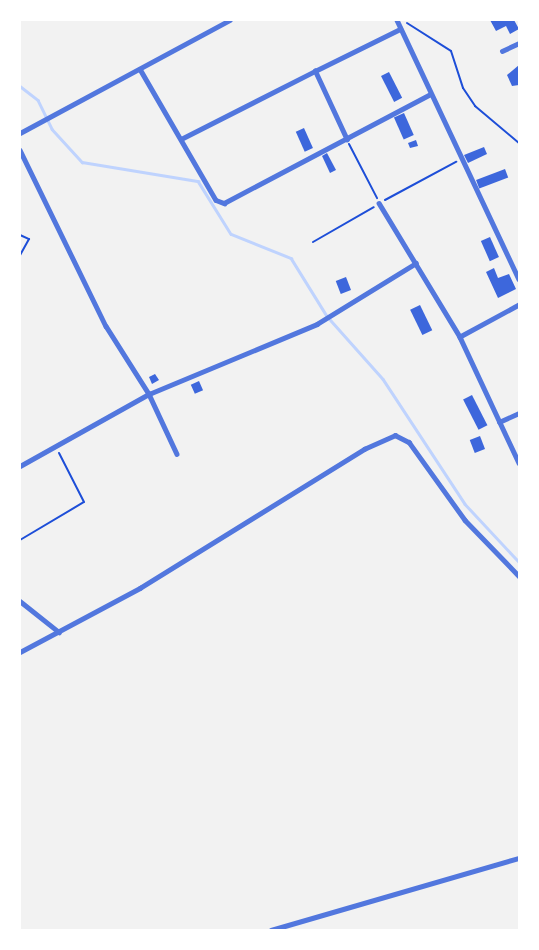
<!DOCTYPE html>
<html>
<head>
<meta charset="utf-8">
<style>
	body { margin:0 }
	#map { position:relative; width:539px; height:950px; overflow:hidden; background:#f2f2f2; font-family:Commissioner,sans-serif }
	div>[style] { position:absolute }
	.stream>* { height:2.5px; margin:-1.25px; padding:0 1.25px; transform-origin:1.25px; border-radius:1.25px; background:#bfd3fe }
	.building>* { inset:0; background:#3d67dc; transform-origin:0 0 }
	.path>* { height:2px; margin:-1px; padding:0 1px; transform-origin:1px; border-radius:1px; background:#1d4ed8 }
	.minor>* { height:4.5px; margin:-2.25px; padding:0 2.25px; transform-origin:2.25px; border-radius:2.25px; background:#5277de }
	span { translate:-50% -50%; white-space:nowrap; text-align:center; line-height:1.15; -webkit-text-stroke:4.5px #fff; paint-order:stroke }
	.frame { position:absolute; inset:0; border:21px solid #fff; pointer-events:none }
</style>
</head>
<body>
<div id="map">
	<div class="stream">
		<div style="left:20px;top:86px;width:23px;rotate:38deg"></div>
		<div style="left:38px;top:100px;width:32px;rotate:64deg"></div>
		<div style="left:52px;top:129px;width:45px;rotate:47.7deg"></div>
		<div style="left:82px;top:162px;width:118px;rotate:9.3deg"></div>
		<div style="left:198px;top:181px;width:62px;rotate:58.1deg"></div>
		<div style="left:231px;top:234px;width:65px;rotate:21.8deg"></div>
		<div style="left:291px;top:258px;width:68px;rotate:58.2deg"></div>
		<div style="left:327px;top:316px;width:84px;rotate:48.4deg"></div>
		<div style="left:383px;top:379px;width:149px;rotate:56.7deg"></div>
		<div style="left:465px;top:504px;width:79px;rotate:47deg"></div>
	</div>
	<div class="building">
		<div style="clip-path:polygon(490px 20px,514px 20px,519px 29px,510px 34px,506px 26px,496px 31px)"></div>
		<div style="clip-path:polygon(519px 65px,519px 85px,512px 86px,507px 75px)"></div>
		<div style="left:389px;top:72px;width:29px;height:9px;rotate:63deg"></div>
		<div style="left:404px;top:113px;width:24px;height:11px;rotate:66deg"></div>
		<div style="left:304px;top:128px;width:22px;height:9px;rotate:66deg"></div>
		<div style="clip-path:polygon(416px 140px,418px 146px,410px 148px,408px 143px)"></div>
		<div style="clip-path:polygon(484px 147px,487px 154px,468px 163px,464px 155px)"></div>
		<div style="clip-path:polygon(327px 153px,336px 170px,330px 173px,322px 156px)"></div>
		<div style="left:505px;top:169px;width:9px;height:31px;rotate:69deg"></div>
		<div style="left:490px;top:237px;width:22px;height:10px;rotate:66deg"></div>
		<div style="clip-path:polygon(494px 268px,498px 278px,509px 274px,516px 289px,498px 298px,486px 272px)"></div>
		<div style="left:346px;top:277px;width:14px;height:11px;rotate:69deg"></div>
		<div style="left:420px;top:305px;width:28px;height:11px;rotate:64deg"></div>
		<div style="clip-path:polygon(155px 374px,159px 380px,152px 384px,149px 377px)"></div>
		<div style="left:199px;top:381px;width:10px;height:9px;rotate:66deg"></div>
		<div style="left:472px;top:395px;width:34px;height:10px;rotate:63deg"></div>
		<div style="left:480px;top:436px;width:14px;height:11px;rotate:69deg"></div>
	</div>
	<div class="path">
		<div style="left:407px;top:23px;width:52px;rotate:32.5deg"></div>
		<div style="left:451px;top:51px;width:39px;rotate:72deg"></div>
		<div style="left:463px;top:88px;width:22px;rotate:56deg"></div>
		<div style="left:475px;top:106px;width:57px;rotate:40.1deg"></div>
		<div style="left:349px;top:144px;width:61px;rotate:62.6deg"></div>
		<div style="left:385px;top:200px;width:81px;rotate:-28.2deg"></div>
		<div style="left:20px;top:235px;width:10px;rotate:24deg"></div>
		<div style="left:29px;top:239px;width:18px;rotate:119deg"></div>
		<div style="left:313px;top:242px;width:70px;rotate:-29.8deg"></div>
		<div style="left:20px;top:540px;width:74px;rotate:-30.7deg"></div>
		<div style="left:84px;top:502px;width:55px;rotate:-117deg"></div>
	</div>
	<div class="minor">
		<div style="left:397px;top:20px;width:286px;rotate:64.8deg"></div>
		<div style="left:502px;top:51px;width:19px;rotate:-25deg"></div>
		<div style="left:140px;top:69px;width:151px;rotate:59.9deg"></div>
		<div style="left:216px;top:200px;width:9px;rotate:21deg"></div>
		<div style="left:224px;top:203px;width:232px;rotate:-27.8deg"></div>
		<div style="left:20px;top:133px;width:238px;rotate:-28.3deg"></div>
		<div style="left:181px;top:139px;width:150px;rotate:-26.9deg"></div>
		<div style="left:347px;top:140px;width:76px;rotate:-114.9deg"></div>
		<div style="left:315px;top:71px;width:95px;rotate:-26.3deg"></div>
		<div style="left:20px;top:150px;width:196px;rotate:64deg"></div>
		<div style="left:106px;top:326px;width:80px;rotate:57.7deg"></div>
		<div style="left:149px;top:394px;width:66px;rotate:65deg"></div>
		<div style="left:379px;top:203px;width:157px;rotate:58.8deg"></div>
		<div style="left:519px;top:305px;width:67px;rotate:151.5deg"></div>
		<div style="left:460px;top:337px;width:139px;rotate:64.9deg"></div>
		<div style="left:499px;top:422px;width:22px;rotate:-24deg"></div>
		<div style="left:20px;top:466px;width:148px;rotate:-29.2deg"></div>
		<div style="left:149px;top:394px;width:182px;rotate:-22.6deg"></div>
		<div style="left:317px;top:324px;width:116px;rotate:-31.6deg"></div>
		<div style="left:20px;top:601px;width:50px;rotate:38.5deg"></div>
		<div style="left:20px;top:652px;width:136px;rotate:-28.1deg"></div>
		<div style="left:140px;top:588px;width:264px;rotate:-31.8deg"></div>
		<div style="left:364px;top:449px;width:34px;rotate:-24deg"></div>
		<div style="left:395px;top:435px;width:16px;rotate:27deg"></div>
		<div style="left:409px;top:442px;width:96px;rotate:54.3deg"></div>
		<div style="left:465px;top:520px;width:78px;rotate:46deg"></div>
		<div style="left:271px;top:930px;width:258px;rotate:-16.2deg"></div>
	</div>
	<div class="frame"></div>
</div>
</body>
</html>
